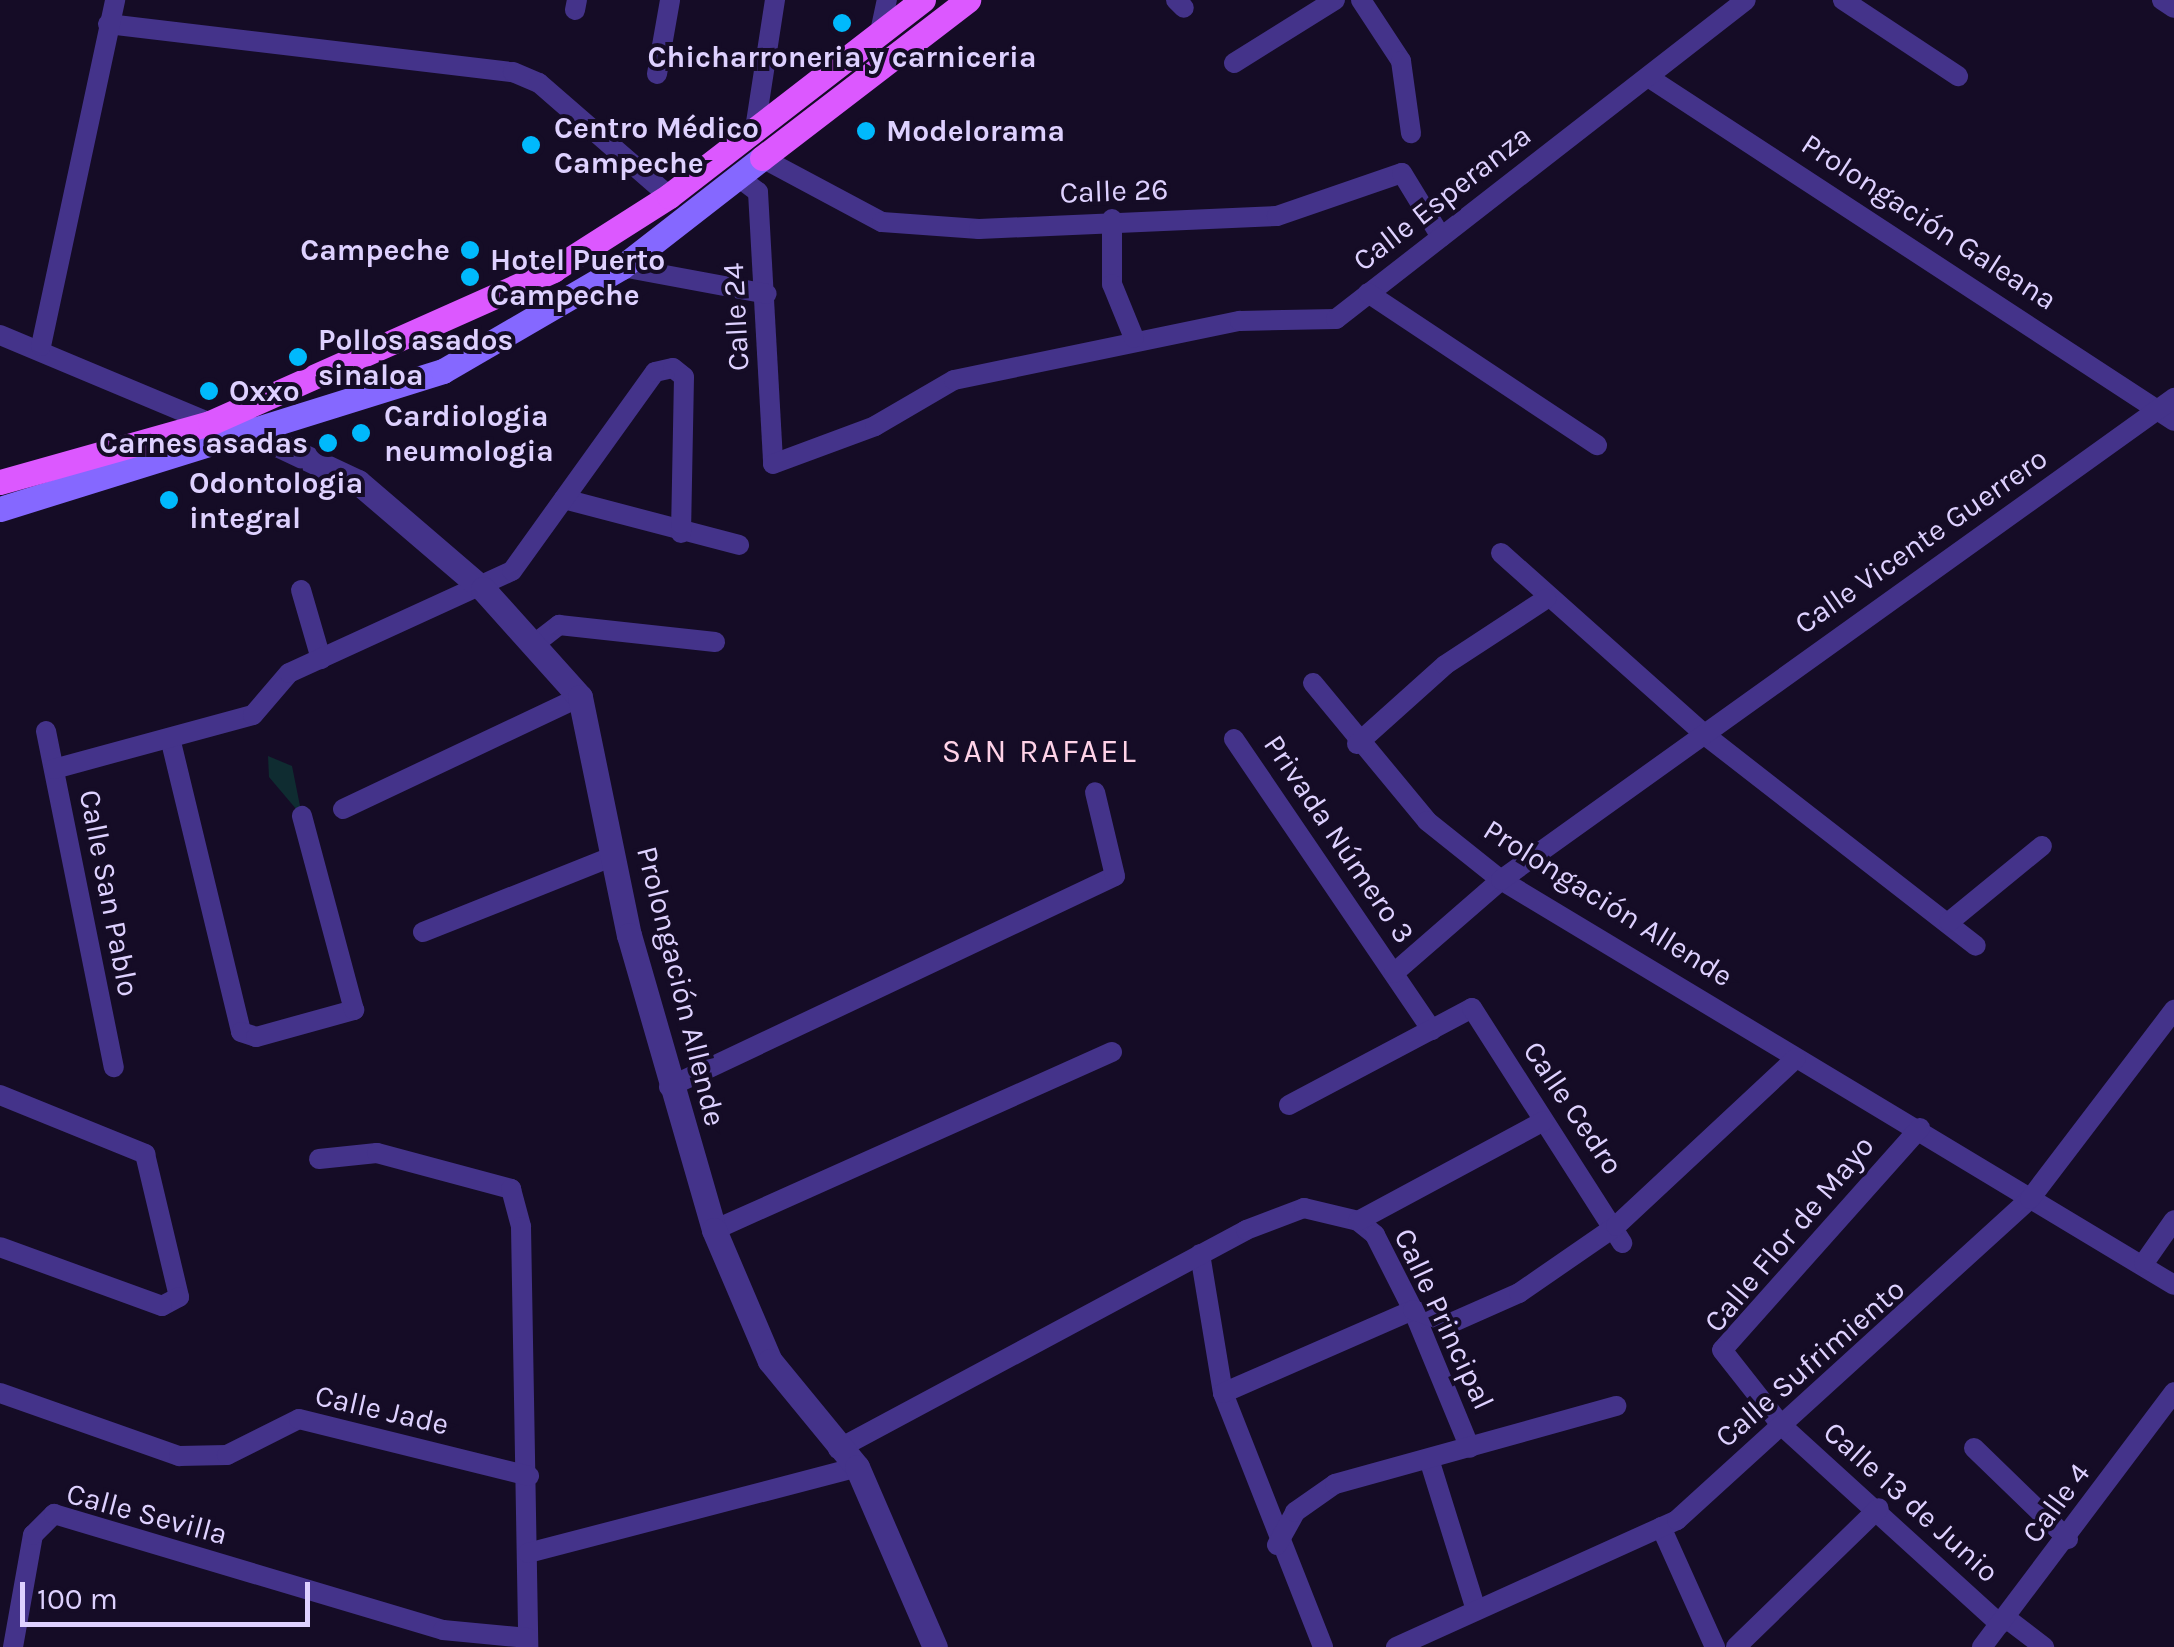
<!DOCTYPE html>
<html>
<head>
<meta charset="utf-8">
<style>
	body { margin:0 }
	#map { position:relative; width:2174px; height:1647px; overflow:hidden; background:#150c26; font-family:Karla,sans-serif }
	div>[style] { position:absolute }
	.green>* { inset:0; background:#0f2c31 }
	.minor>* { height:20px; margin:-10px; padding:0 10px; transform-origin:10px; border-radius:10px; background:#44338a }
	.tertiary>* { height:25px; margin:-12.5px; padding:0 12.5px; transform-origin:12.5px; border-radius:12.5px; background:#44338a }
	.secondary>* { height:25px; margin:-12.5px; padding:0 12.5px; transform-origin:12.5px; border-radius:12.5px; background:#8568ff }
	.primary>* { height:25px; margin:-12.5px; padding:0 12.5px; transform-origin:12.5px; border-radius:12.5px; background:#dc58ff }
	.dots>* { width:28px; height:28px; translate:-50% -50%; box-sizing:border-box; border:5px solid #150c26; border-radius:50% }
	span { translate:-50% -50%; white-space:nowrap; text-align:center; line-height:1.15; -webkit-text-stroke:8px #150c26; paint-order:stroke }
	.poi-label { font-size:30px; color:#ded1ff; font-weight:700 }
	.left { translate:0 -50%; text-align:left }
	.right { translate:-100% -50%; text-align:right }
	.street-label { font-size:30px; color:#ded1ff }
	.neighbourhood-label { font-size:32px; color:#ffd3e8; letter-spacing:2.5px }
	.scale { position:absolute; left:20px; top:1582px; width:290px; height:45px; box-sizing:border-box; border:5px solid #ded1ff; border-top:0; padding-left:12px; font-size:30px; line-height:35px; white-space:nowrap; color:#ded1ff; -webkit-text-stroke:8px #150c26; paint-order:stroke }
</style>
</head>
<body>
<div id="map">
	<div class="green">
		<div style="clip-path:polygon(268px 756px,292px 766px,302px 816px,269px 777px)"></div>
	</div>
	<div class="minor">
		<div style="left:1176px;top:0;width:11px;rotate:45deg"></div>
		<div style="left:1361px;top:0;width:73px;rotate:56.7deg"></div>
		<div style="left:1401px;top:61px;width:73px;rotate:82.1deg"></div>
		<div style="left:1843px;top:0;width:138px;rotate:33.5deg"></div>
		<div style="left:2162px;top:0;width:14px;rotate:34deg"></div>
		<div style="left:575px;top:10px;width:10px;rotate:-79deg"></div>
		<div style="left:108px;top:24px;width:408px;rotate:6.8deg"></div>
		<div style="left:513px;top:72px;width:28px;rotate:23deg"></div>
		<div style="left:539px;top:83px;width:172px;rotate:41deg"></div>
		<div style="left:880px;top:32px;width:33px;rotate:-78deg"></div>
		<div style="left:1234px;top:63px;width:119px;rotate:-32deg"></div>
		<div style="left:657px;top:74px;width:75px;rotate:-80deg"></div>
		<div style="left:1648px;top:77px;width:628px;rotate:33.18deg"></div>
		<div style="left:755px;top:129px;width:131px;rotate:-81.2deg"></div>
		<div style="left:762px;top:158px;width:136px;rotate:28.1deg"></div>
		<div style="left:882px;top:222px;width:97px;rotate:4.1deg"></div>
		<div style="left:979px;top:229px;width:298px;rotate:-2.5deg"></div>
		<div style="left:1277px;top:216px;width:132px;rotate:-19deg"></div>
		<div style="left:1402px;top:173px;width:75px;rotate:58.6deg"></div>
		<div style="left:738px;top:177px;width:25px;rotate:37deg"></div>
		<div style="left:758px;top:192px;width:272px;rotate:86.8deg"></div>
		<div style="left:773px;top:464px;width:109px;rotate:-20.4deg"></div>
		<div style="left:875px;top:426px;width:91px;rotate:-30.2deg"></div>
		<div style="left:954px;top:380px;width:292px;rotate:-11.7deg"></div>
		<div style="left:1240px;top:321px;width:96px;rotate:-1.2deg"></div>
		<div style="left:1336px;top:319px;width:519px;rotate:-37.88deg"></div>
		<div style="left:1112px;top:219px;width:65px;rotate:90deg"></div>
		<div style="left:1112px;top:284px;width:58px;rotate:67.8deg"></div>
		<div style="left:622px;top:267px;width:147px;rotate:10.5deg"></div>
		<div style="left:1368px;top:293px;width:275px;rotate:33.6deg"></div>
		<div style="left:0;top:335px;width:228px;rotate:22.7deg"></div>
		<div style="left:41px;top:346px;width:354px;rotate:-77.9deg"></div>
		<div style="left:564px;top:499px;width:181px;rotate:14.7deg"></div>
		<div style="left:1501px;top:553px;width:273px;rotate:41.7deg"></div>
		<div style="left:1705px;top:735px;width:343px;rotate:37.9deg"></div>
		<div style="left:301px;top:590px;width:72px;rotate:73.8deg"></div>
		<div style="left:537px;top:642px;width:28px;rotate:-38deg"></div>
		<div style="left:559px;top:625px;width:157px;rotate:6.2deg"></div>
		<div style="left:1313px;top:683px;width:179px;rotate:50.4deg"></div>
		<div style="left:1427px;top:821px;width:95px;rotate:38.6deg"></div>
		<div style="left:1501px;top:880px;width:785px;rotate:31.04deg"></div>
		<div style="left:46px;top:731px;width:343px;rotate:78.6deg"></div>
		<div style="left:1234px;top:739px;width:352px;rotate:55.8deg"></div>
		<div style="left:171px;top:742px;width:298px;rotate:76.4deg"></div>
		<div style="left:241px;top:1032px;width:16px;rotate:18deg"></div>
		<div style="left:256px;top:1037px;width:102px;rotate:-15.4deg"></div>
		<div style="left:354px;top:1010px;width:201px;rotate:-105deg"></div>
		<div style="left:1357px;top:744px;width:118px;rotate:-41.9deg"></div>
		<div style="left:1445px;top:665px;width:121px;rotate:-33.2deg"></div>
		<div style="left:54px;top:769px;width:206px;rotate:-15.2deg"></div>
		<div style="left:253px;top:715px;width:55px;rotate:-49.4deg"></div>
		<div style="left:289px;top:673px;width:245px;rotate:-24.6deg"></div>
		<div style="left:512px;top:571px;width:245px;rotate:-54.3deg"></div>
		<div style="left:655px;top:372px;width:18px;rotate:-13deg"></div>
		<div style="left:673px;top:368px;width:14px;rotate:39deg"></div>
		<div style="left:684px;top:377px;width:156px;rotate:91.1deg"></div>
		<div style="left:343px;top:809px;width:262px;rotate:-25.3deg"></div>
		<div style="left:1949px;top:922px;width:120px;rotate:-39.3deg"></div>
		<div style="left:423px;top:932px;width:206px;rotate:-21.7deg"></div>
		<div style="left:1394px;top:973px;width:142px;rotate:-41deg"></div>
		<div style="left:1501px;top:880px;width:828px;rotate:-35.61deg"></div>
		<div style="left:669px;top:1087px;width:493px;rotate:-25.3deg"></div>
		<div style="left:1115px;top:876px;width:86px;rotate:-103.4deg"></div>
		<div style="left:0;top:1095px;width:157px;rotate:22.1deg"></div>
		<div style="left:145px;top:1154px;width:147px;rotate:76.6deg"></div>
		<div style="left:179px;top:1297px;width:19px;rotate:152deg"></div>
		<div style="left:162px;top:1306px;width:172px;rotate:-160deg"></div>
		<div style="left:1289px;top:1105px;width:207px;rotate:-27.9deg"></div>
		<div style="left:1472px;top:1008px;width:279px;rotate:57.4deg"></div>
		<div style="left:1920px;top:1128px;width:297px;rotate:131.7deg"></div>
		<div style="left:1722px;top:1350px;width:95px;rotate:51.8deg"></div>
		<div style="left:1781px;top:1425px;width:296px;rotate:42.3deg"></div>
		<div style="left:319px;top:1159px;width:58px;rotate:-5.9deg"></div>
		<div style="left:377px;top:1153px;width:139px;rotate:15deg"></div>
		<div style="left:511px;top:1189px;width:39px;rotate:75deg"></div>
		<div style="left:521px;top:1227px;width:420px;rotate:89deg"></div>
		<div style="left:1358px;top:1221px;width:22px;rotate:39deg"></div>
		<div style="left:1375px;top:1235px;width:84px;rotate:63.1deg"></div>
		<div style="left:1413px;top:1310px;width:149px;rotate:67.6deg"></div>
		<div style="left:714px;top:1230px;width:436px;rotate:-24.1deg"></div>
		<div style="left:1200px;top:1254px;width:141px;rotate:80.6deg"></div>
		<div style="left:1223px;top:1393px;width:273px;rotate:68.5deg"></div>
		<div style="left:2144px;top:1263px;width:52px;rotate:-55.1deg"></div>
		<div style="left:0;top:1393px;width:190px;rotate:19.4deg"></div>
		<div style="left:179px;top:1456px;width:48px;rotate:-1.2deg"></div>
		<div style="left:227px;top:1455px;width:80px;rotate:-26.6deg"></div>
		<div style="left:299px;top:1419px;width:237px;rotate:13.9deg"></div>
		<div style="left:1223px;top:1393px;width:207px;rotate:-23.6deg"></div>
		<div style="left:1413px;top:1310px;width:40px;rotate:18.9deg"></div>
		<div style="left:1451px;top:1323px;width:74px;rotate:-23.8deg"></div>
		<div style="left:1519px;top:1293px;width:118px;rotate:-34.6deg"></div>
		<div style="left:1616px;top:1226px;width:246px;rotate:-43deg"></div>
		<div style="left:1974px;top:1448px;width:131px;rotate:44.1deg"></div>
		<div style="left:838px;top:1449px;width:463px;rotate:-28.2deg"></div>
		<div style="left:1246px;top:1230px;width:62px;rotate:-20.8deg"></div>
		<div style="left:1304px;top:1208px;width:56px;rotate:13.5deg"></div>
		<div style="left:1358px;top:1221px;width:211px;rotate:-28.3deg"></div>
		<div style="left:1429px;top:1459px;width:155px;rotate:72.7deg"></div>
		<div style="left:1661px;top:1527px;width:132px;rotate:65.8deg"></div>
		<div style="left:1277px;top:1545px;width:38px;rotate:-61deg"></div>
		<div style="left:1295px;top:1512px;width:49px;rotate:-35deg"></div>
		<div style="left:1335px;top:1484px;width:292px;rotate:-15.5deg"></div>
		<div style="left:528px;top:1553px;width:340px;rotate:-14.6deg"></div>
		<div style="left:2006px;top:1618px;width:48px;rotate:37.3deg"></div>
		<div style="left:13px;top:1647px;width:114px;rotate:-79.9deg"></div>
		<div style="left:33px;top:1535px;width:30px;rotate:-45deg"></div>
		<div style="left:54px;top:1514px;width:406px;rotate:16.6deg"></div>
		<div style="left:443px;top:1630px;width:85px;rotate:5.4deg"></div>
		<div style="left:1396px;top:1647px;width:308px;rotate:-24.3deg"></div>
		<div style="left:1677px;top:1520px;width:477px;rotate:-42.3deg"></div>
		<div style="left:2030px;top:1199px;width:238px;rotate:-52.7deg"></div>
		<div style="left:1736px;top:1647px;width:199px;rotate:-44.2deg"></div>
		<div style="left:1982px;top:1647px;width:319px;rotate:-53deg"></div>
	</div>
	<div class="tertiary">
		<div style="left:243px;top:428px;width:127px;rotate:25.2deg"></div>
		<div style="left:358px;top:482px;width:165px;rotate:40.6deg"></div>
		<div style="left:483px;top:589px;width:145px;rotate:48.1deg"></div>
		<div style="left:580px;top:697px;width:243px;rotate:78.4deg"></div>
		<div style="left:629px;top:935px;width:307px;rotate:73.9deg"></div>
		<div style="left:714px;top:1230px;width:142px;rotate:66.9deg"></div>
		<div style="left:770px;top:1361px;width:137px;rotate:50.6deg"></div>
		<div style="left:857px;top:1467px;width:196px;rotate:66.6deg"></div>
	</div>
	<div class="secondary">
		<div style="left:0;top:509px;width:464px;rotate:-17.3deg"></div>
		<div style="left:443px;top:371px;width:207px;rotate:-30.2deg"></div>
		<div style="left:622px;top:267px;width:177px;rotate:-37.9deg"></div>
	</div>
	<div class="primary">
		<div style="left:762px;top:158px;width:260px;rotate:-37.5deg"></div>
		<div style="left:0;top:482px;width:218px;rotate:-15.7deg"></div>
		<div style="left:210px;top:423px;width:376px;rotate:-24deg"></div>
		<div style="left:553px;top:270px;width:138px;rotate:-32.5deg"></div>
		<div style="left:669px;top:196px;width:321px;rotate:-37.7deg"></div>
	</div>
	<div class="dots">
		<div style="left:842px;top:23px;background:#00b9fc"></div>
		<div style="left:866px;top:131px;background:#00b9fc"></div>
		<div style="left:531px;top:145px;background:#00b9fc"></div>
		<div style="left:470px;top:250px;background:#00b9fc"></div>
		<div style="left:470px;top:277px;background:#00b9fc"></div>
		<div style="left:298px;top:357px;background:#00b9fc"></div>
		<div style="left:209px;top:391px;background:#00b9fc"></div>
		<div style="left:361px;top:433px;background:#00b9fc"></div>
		<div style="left:328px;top:443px;background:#00b9fc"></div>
		<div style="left:169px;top:500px;background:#00b9fc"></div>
	</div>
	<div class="poi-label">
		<span style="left:842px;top:57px">Chicharroneria y carniceria</span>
		<span class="left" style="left:554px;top:145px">Centro Médico<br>Campeche</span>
		<span class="left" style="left:886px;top:131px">Modelorama</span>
		<span class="right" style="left:450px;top:250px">Campeche</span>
		<span class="left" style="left:490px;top:277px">Hotel Puerto<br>Campeche</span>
		<span class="left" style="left:318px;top:357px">Pollos asados<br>sinaloa</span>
		<span class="left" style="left:229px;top:391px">Oxxo</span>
		<span class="left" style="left:384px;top:433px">Cardiologia<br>neumologia</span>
		<span class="right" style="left:308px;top:443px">Carnes asadas</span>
		<span class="left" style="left:189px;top:500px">Odontologia<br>integral</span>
	</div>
	<div class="street-label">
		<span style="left:1114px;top:191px;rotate:-2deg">Calle 26</span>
		<span style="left:1442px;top:198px;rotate:-38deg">Calle Esperanza</span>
		<span style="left:1929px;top:222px;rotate:33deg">Prolongación Galeana</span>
		<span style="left:736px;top:317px;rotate:-93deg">Calle 24</span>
		<span style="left:1921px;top:541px;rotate:-35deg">Calle Vicente Guerrero</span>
		<span style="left:1339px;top:839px;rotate:56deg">Privada Número 3</span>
		<span style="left:109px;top:893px;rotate:79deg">Calle San Pablo</span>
		<span style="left:1608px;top:903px;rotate:32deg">Prolongación Allende</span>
		<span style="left:681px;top:986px;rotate:76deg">Prolongación Allende</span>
		<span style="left:1573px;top:1108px;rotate:56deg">Calle Cedro</span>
		<span style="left:1789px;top:1234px;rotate:-50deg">Calle Flor de Mayo</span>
		<span style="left:1444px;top:1319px;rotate:65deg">Calle Principal</span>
		<span style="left:1810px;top:1363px;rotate:-41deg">Calle Sufrimiento</span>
		<span style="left:382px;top:1410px;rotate:13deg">Calle Jade</span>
		<span style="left:1911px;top:1502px;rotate:42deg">Calle 13 de Junio</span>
		<span style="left:2056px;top:1503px;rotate:-53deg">Calle 4</span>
		<span style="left:147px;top:1514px;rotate:15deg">Calle Sevilla</span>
	</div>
	<div class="neighbourhood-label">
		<span style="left:1040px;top:752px">SAN RAFAEL</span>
	</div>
	<div class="scale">100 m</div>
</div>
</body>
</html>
